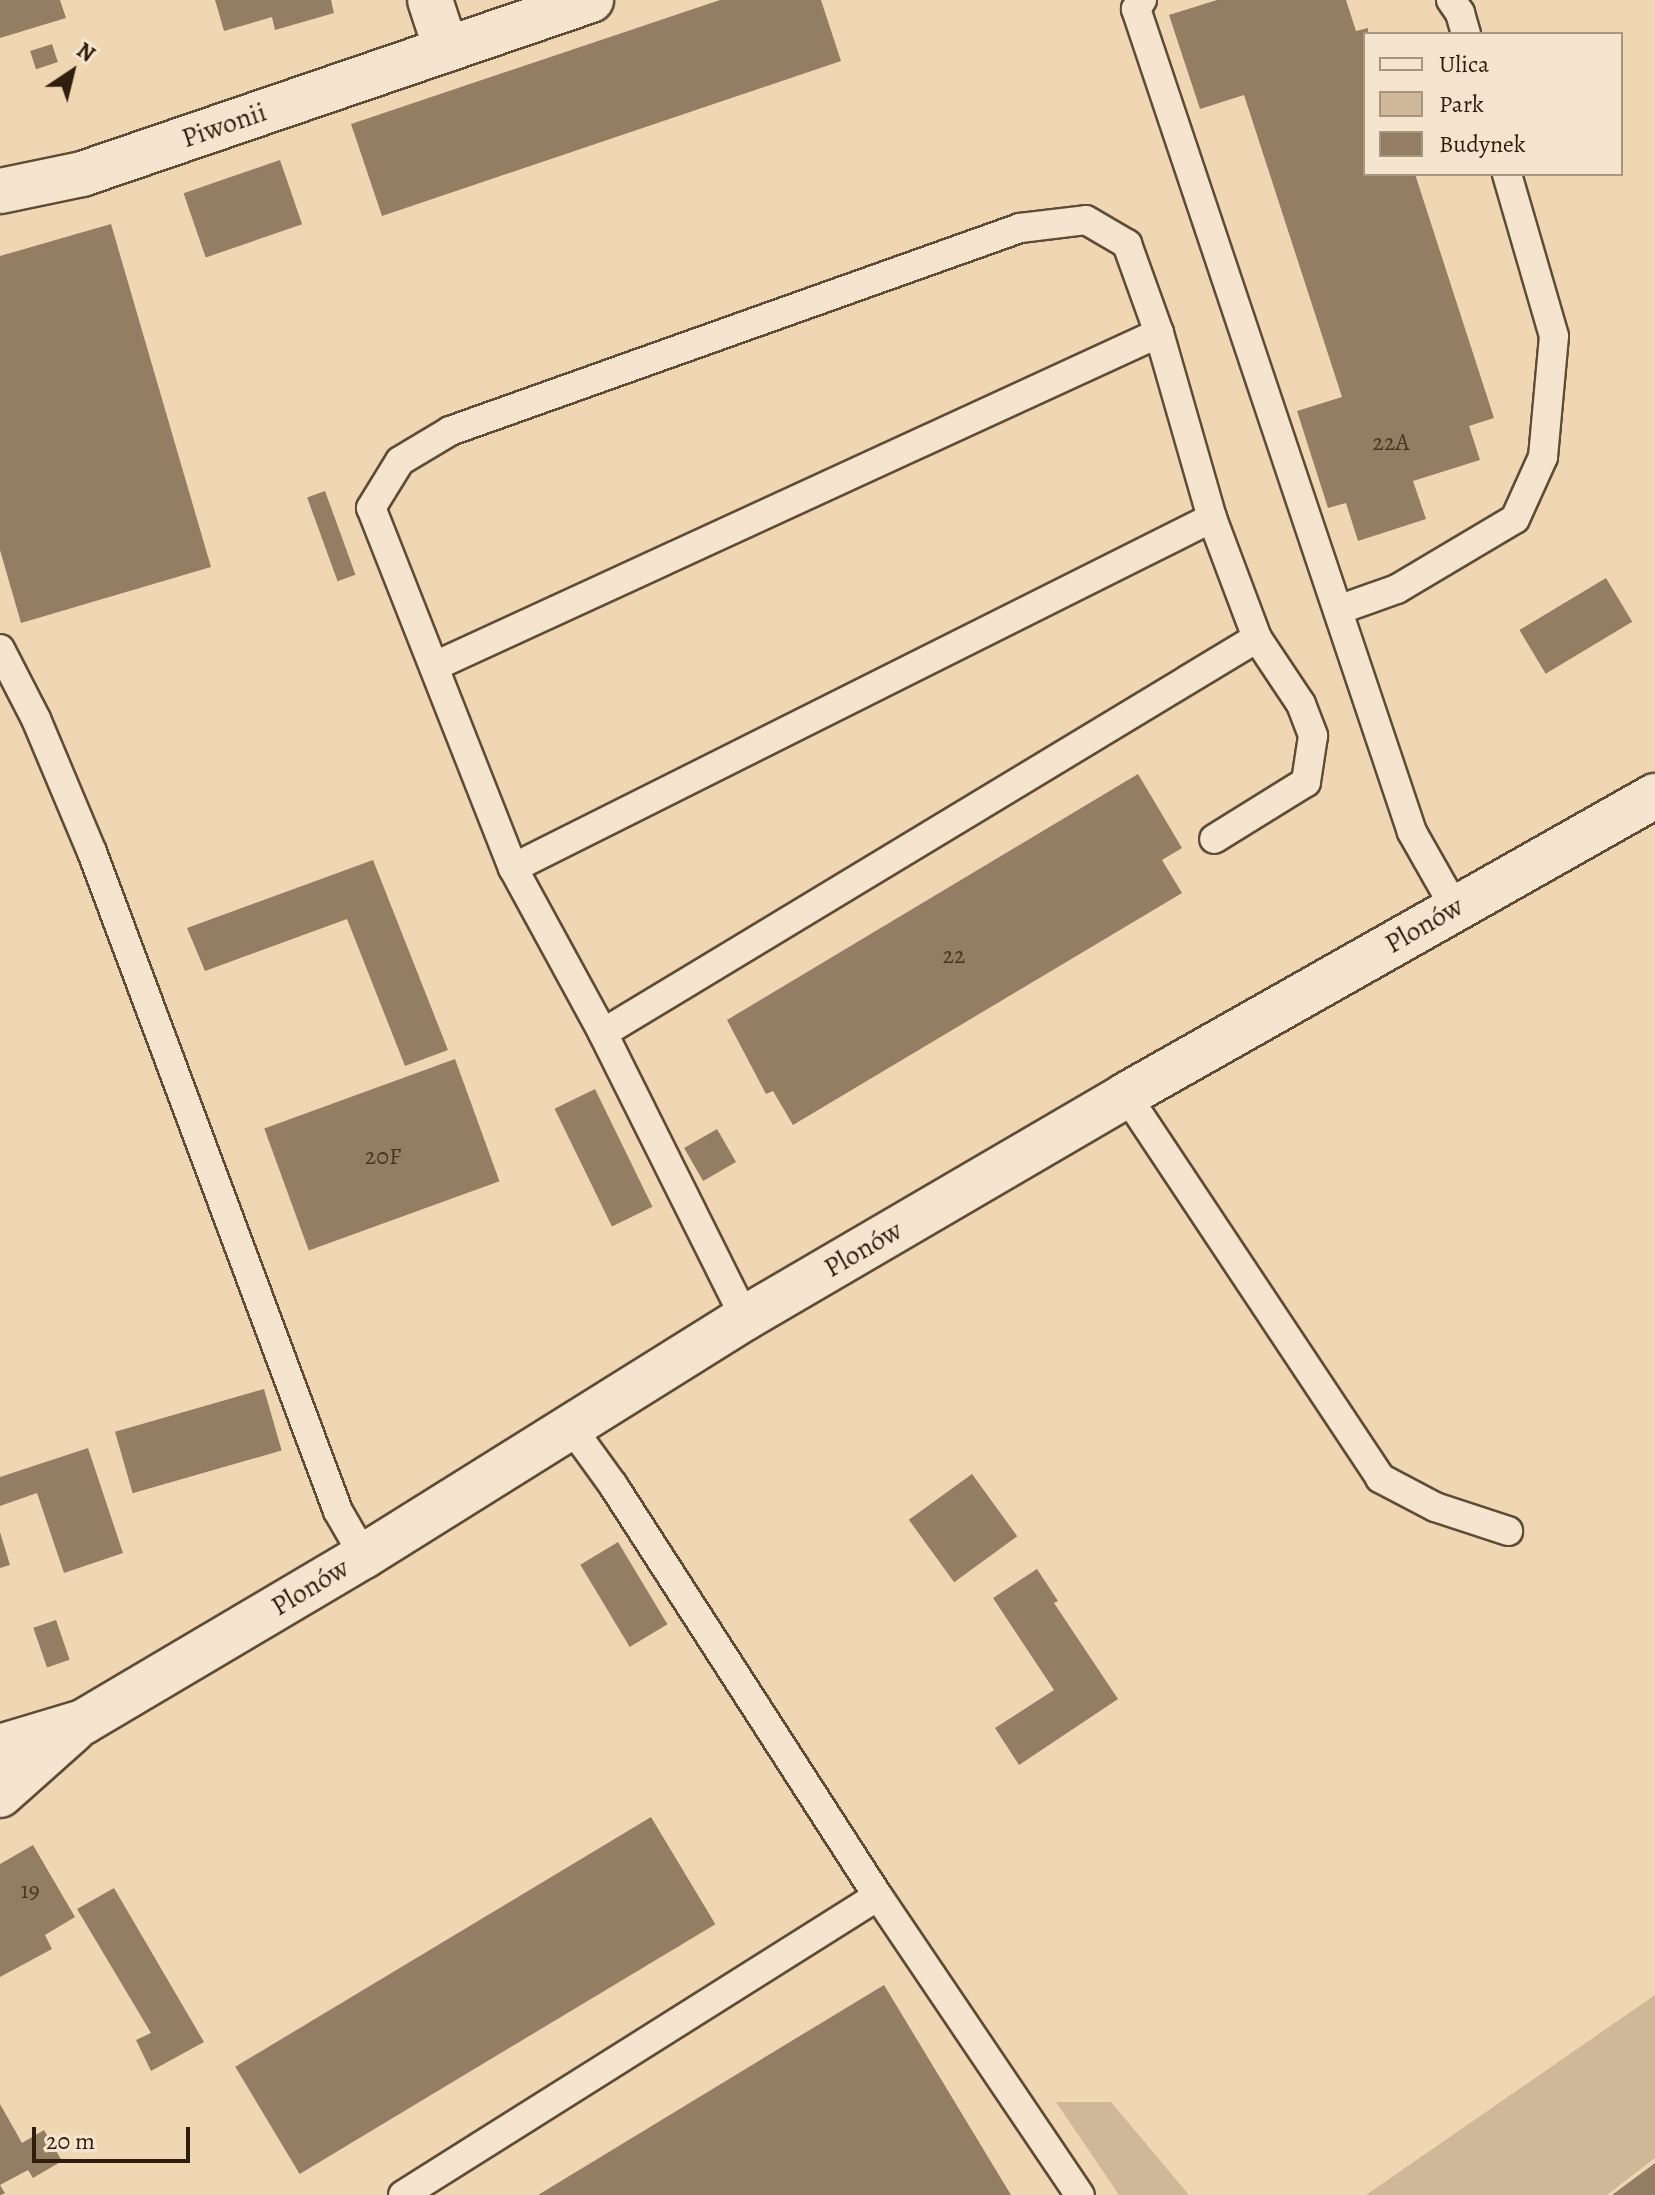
<!DOCTYPE html>
<html>
<head>
<meta charset="utf-8">
<style>
	body { margin:0 }
	#map { position:relative; width:1655px; height:2195px; overflow:hidden; background:#f0d7b4; font-family:Alegreya,serif }
	div>[style] { position:absolute }
	.green>* { inset:0; background:#cfb898 }
	.building>* { inset:0; background:#937e64; transform-origin:0 0 }
	.roads { filter:drop-shadow(2px 0 #5f4c37) drop-shadow(-2px 0 #5f4c37) drop-shadow(0 2px #5f4c37) drop-shadow(0 -2px #5f4c37) }
	.lane>* { height:28px; margin:-14px; padding:0 14px; transform-origin:14px; border-radius:14px; background:#f5e5ce }
	.street>* { height:44px; margin:-22px; padding:0 22px; transform-origin:22px; border-radius:22px; background:#f5e5ce }
	span { translate:-50% -50%; white-space:nowrap; text-align:center; line-height:1.15; -webkit-text-stroke:7px #f5e5ce; paint-order:stroke }
	.number-label { font-size:24px; color:#483623 }
	.number-label span { -webkit-text-stroke-width:0 }
	.street-label { font-size:28px; color:#2f1e0d }
	.legend { position:absolute; left:1363px; top:32px; width:260px; height:144px; box-sizing:border-box; background:#f5e5ce; border:2px solid #a69581; margin:0; padding:10px 14px; list-style:none; font-size:24px; color:#2f1e0d }
	.legend li { display:flex; align-items:center; gap:16px; height:40px }
	.legend b { width:40px; border:2px solid #a69581 }
	.north { position:absolute; left:32px; top:32px; width:80px; height:80px; -webkit-text-stroke:6px #f5e5ce; paint-order:stroke; rotate:35deg; font-size:22px; font-weight:700; line-height:32px; text-align:center; color:#2f1e0d }
	.north::after { content:''; display:block; margin:auto; width:28px; height:36px; background:#2f1e0d; clip-path:polygon(50% 0,100% 100%,50% 72%,0 100%) }
	.scale { position:absolute; left:32px; top:2127px; width:158px; height:36px; box-sizing:border-box; border:4px solid #2f1e0d; border-top:0; padding-left:10px; font-size:24px; line-height:28px; white-space:nowrap; color:#2f1e0d; -webkit-text-stroke:6px #f5e5ce; paint-order:stroke }
</style>
</head>
<body>
<div id="map">
	<div class="green">
		<div style="clip-path:polygon(1655px 1995px,1655px 2158px,1607px 2195px,1366px 2195px)"></div>
		<div style="clip-path:polygon(1056px 2102px,1111px 2102px,1189px 2195px,1119px 2195px)"></div>
	</div>
	<div class="building">
		<div style="clip-path:polygon(0 0,60px 0,66px 18px,0 38px)"></div>
		<div style="clip-path:polygon(215px 0,331px 0,334px 13px,275px 30px,272px 17px,224px 31px)"></div>
		<div style="clip-path:polygon(720px 0,821px 0,841px 61px,382px 216px,351px 124px)"></div>
		<div style="clip-path:polygon(1217px 0,1346px 0,1356px 31px,1368px 28px,1365px 174px,1415px 174px,1494px 418px,1469px 426px,1480px 460px,1413px 481px,1426px 519px,1358px 541px,1346px 503px,1328px 508px,1297px 411px,1342px 397px,1244px 95px,1200px 109px,1169px 15px)"></div>
		<div style="left:52px;top:44px;width:19px;height:23px;rotate:72deg"></div>
		<div style="left:280px;top:160px;width:68px;height:102px;rotate:71deg"></div>
		<div style="clip-path:polygon(111px 224px,211px 567px,21px 623px,0 550px,0 256px)"></div>
		<div style="left:325px;top:491px;width:89px;height:19px;rotate:70deg"></div>
		<div style="left:1606px;top:578px;width:51px;height:101px;rotate:59deg"></div>
		<div style="clip-path:polygon(1138px 774px,1182px 848px,1162px 860px,1182px 893px,793px 1125px,773px 1091px,766px 1094px,727px 1020px)"></div>
		<div style="clip-path:polygon(373px 860px,448px 1050px,405px 1066px,347px 919px,205px 971px,187px 928px)"></div>
		<div style="left:455px;top:1059px;width:130px;height:203px;rotate:70deg"></div>
		<div style="left:595px;top:1089px;width:131px;height:45px;rotate:64deg"></div>
		<div style="left:717px;top:1129px;width:38px;height:38px;rotate:60deg"></div>
		<div style="left:264px;top:1389px;width:64px;height:155px;rotate:74deg"></div>
		<div style="clip-path:polygon(88px 1448px,123px 1553px,64px 1573px,37px 1493px,0 1506px,0 1477px)"></div>
		<div style="left:972px;top:1474px;width:77px;height:78px;rotate:54deg"></div>
		<div style="clip-path:polygon(0 1532px,10px 1565px,0 1568px)"></div>
		<div style="left:618px;top:1542px;width:96px;height:44px;rotate:59deg"></div>
		<div style="clip-path:polygon(1037px 1569px,1058px 1601px,1054px 1603px,1118px 1699px,1019px 1765px,995px 1728px,1054px 1690px,993px 1598px)"></div>
		<div style="left:56px;top:1620px;width:42px;height:24px;rotate:71deg"></div>
		<div style="left:651px;top:1817px;width:125px;height:485px;rotate:59deg"></div>
		<div style="clip-path:polygon(33px 1845px,75px 1917px,45px 1935px,52px 1949px,0 1977px,0 1864px)"></div>
		<div style="clip-path:polygon(114px 1888px,204px 2042px,151px 2071px,136px 2040px,151px 2033px,77px 1909px)"></div>
		<div style="clip-path:polygon(884px 1985px,1011px 2195px,538px 2195px,770px 2054px)"></div>
		<div style="clip-path:polygon(0 2104px,22px 2143px,44px 2130px,62px 2161px,33px 2178px,28px 2170px,0 2185px,5px 2193px,1px 2195px,0 2195px)"></div>
		<div style="clip-path:polygon(1655px 2163px,1655px 2195px,1612px 2195px)"></div>
	</div>
	<div class="roads">
		<div class="lane">
			<div style="left:1142px;top:0;width:11px;rotate:124deg"></div>
			<div style="left:1136px;top:9px;width:868px;rotate:71.46deg"></div>
			<div style="left:1412px;top:832px;width:87px;rotate:60.5deg"></div>
			<div style="left:1451px;top:0;width:16px;rotate:55deg"></div>
			<div style="left:1460px;top:13px;width:22px;rotate:74deg"></div>
			<div style="left:1338px;top:610px;width:63px;rotate:-19.6deg"></div>
			<div style="left:1397px;top:589px;width:137px;rotate:-30.7deg"></div>
			<div style="left:1515px;top:519px;width:68px;rotate:-65.7deg"></div>
			<div style="left:1543px;top:457px;width:121px;rotate:-84.8deg"></div>
			<div style="left:1554px;top:336px;width:169px;rotate:-106.2deg"></div>
			<div style="left:0;top:649px;width:79px;rotate:62.8deg"></div>
			<div style="left:36px;top:719px;width:144px;rotate:67.2deg"></div>
			<div style="left:92px;top:852px;width:703px;rotate:69.53deg"></div>
			<div style="left:338px;top:1511px;width:52px;rotate:60deg"></div>
			<div style="left:435px;top:666px;width:797px;rotate:-24.7deg"></div>
			<div style="left:513px;top:868px;width:782px;rotate:-26.6deg"></div>
			<div style="left:603px;top:1033px;width:764px;rotate:-31.13deg"></div>
			<div style="left:1126px;top:1095px;width:460px;rotate:56.4deg"></div>
			<div style="left:1380px;top:1478px;width:62px;rotate:27.8deg"></div>
			<div style="left:1435px;top:1507px;width:77px;rotate:18.2deg"></div>
			<div style="left:745px;top:1318px;width:318px;rotate:-116.5deg"></div>
			<div style="left:603px;top:1033px;width:188px;rotate:-118.6deg"></div>
			<div style="left:513px;top:868px;width:387px;rotate:-111.5deg"></div>
			<div style="left:371px;top:508px;width:55px;rotate:-58.3deg"></div>
			<div style="left:400px;top:461px;width:58px;rotate:-31deg"></div>
			<div style="left:450px;top:431px;width:605px;rotate:-19.6deg"></div>
			<div style="left:1020px;top:228px;width:66px;rotate:-6.9deg"></div>
			<div style="left:1086px;top:220px;width:48px;rotate:30.3deg"></div>
			<div style="left:1127px;top:244px;width:95px;rotate:70.2deg"></div>
			<div style="left:1159px;top:333px;width:192px;rotate:74deg"></div>
			<div style="left:1212px;top:518px;width:128px;rotate:69.4deg"></div>
			<div style="left:1257px;top:638px;width:79px;rotate:56.3deg"></div>
			<div style="left:1301px;top:704px;width:34px;rotate:69deg"></div>
			<div style="left:1313px;top:736px;width:47px;rotate:98.7deg"></div>
			<div style="left:1306px;top:782px;width:108px;rotate:148.2deg"></div>
			<div style="left:571px;top:1427px;width:72px;rotate:54.1deg"></div>
			<div style="left:613px;top:1485px;width:489px;rotate:57.2deg"></div>
			<div style="left:878px;top:1896px;width:361px;rotate:56deg"></div>
			<div style="left:403px;top:2195px;width:561px;rotate:-32.19deg"></div>
		</div>
		<div class="street">
			<div style="left:430px;top:0;width:52px;rotate:71.9deg"></div>
			<div style="left:0;top:191px;width:84px;rotate:-11.7deg"></div>
			<div style="left:82px;top:174px;width:538px;rotate:-18.87deg"></div>
			<div style="left:0;top:1747px;width:87px;rotate:-16.8deg"></div>
			<div style="left:83px;top:1722px;width:326px;rotate:-30.6deg"></div>
			<div style="left:364px;top:1556px;width:449px;rotate:-32deg"></div>
			<div style="left:745px;top:1318px;width:441px;rotate:-30.3deg"></div>
			<div style="left:1126px;top:1095px;width:608px;rotate:-29.48deg"></div>
			<div style="left:0;top:1795px;width:98px;rotate:-41.7deg"></div>
		</div>
	</div>
	<div class="number-label">
		<span style="left:1391px;top:443px">22A</span>
		<span style="left:954px;top:956px">22</span>
		<span style="left:383px;top:1157px">20F</span>
		<span style="left:30px;top:1891px">19</span>
	</div>
	<div class="street-label">
		<span style="left:224px;top:125px;rotate:-19deg">Piwonii</span>
		<span style="left:1424px;top:925px;rotate:-30deg">Plonów</span>
		<span style="left:863px;top:1249px;rotate:-30deg">Plonów</span>
		<span style="left:310px;top:1587px;rotate:-31deg">Plonów</span>
	</div>
	<ul class="legend">
	<li><b style="height:10px;background:#f5e5ce"></b>Ulica</li>
	<li><b style="height:22px;background:#cfb898"></b>Park</li>
	<li><b style="height:22px;background:#937e64"></b>Budynek</li>
	</ul>
	<div class="north">N</div>
	<div class="scale">20 m</div>
</div>
</body>
</html>
